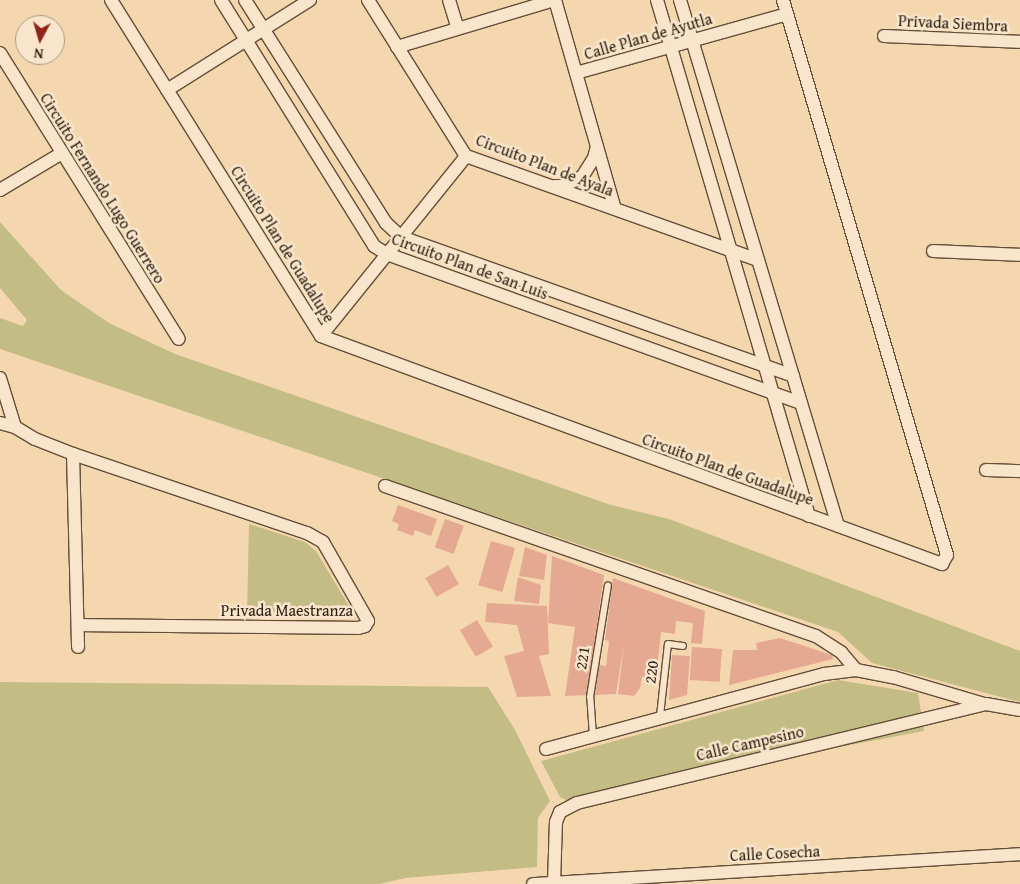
<!DOCTYPE html>
<html>
<head>
<meta charset="utf-8">
<style>
	body { margin:0 }
	#map { position:relative; width:1020px; height:884px; overflow:hidden; background:#f5d7af; font-family:"Gentium Book Plus",serif }
	div>[style] { position:absolute }
	.green>* { inset:0; background:#c4bc85 }
	.building>* { inset:0; background:#e5a991; transform-origin:0 0 }
	.roads { filter:drop-shadow(1px 0 #634f38) drop-shadow(-1px 0 #634f38) drop-shadow(0 1px #634f38) drop-shadow(0 -1px #634f38) }
	.lane>* { height:6px; margin:-3px; padding:0 3px; transform-origin:3px; border-radius:3px; background:#f8e5cb }
	.street>* { height:12px; margin:-6px; padding:0 6px; transform-origin:6px; border-radius:6px; background:#f8e5cb }
	span { translate:-50% -50%; white-space:nowrap; text-align:center; line-height:1.15; -webkit-text-stroke:5px #f8e5cb; paint-order:stroke }
	.street-label { font-size:16px; color:#322211 }
	.north { position:absolute; left:15px; top:15px; width:50px; height:50px; box-sizing:border-box; background:#f8e5cb; border:1px solid #a99781; border-radius:50%; rotate:186deg; font-size:14px; font-weight:700; line-height:20px; text-align:center; color:#322211 }
	.north::after { content:''; display:block; margin:auto; width:18px; height:22px; background:#8f2418; clip-path:polygon(50% 0,100% 100%,50% 72%,0 100%) }
</style>
</head>
<body>
<div id="map">
	<div class="green">
		<div style="clip-path:polygon(0 222px,61px 290px,109px 323px,175px 354px,611px 505px,669px 519px,1020px 651px,1020px 702px,872px 663px,838px 632px,0 349px,0 318px,23px 326px,27px 320px,0 288px)"></div>
		<div style="clip-path:polygon(249px 524px,305px 542px,316px 551px,355px 616px,247px 615px)"></div>
		<div style="clip-path:polygon(838px 680px,918px 693px,924px 731px,792px 756px,582px 807px,560px 797px,541px 761px)"></div>
		<div style="clip-path:polygon(0 682px,488px 687px,515px 730px,550px 801px,538px 818px,537px 867px,405px 878px,380px 884px,0 884px)"></div>
	</div>
	<div class="building">
		<div style="clip-path:polygon(398px 505px,437px 519px,431px 536px,415px 530px,413px 536px,397px 530px,399px 524px,392px 521px)"></div>
		<div style="left:445px;top:519px;width:20px;height:30px;rotate:20deg"></div>
		<div style="left:491px;top:541px;width:25px;height:46px;rotate:16deg"></div>
		<div style="clip-path:polygon(525px 547px,547px 555px,544px 580px,519px 576px)"></div>
		<div style="clip-path:polygon(552px 556px,604px 575px,587px 695px,565px 696px,575px 627px,548px 623px)"></div>
		<div style="left:448px;top:565px;width:22px;height:26px;rotate:60deg"></div>
		<div style="clip-path:polygon(518px 577px,541px 585px,539px 604px,514px 601px)"></div>
		<div style="clip-path:polygon(613px 578px,705px 611px,702px 644px,691px 643px,693px 623px,676px 621px,675px 634px,661px 632px,656px 678px,642px 677px,640px 688px,634px 696px,618px 694px,624px 643px,616px 694px,595px 695px,599px 665px,606px 666px,609px 641px,605px 640px)"></div>
		<div style="clip-path:polygon(487px 603px,547px 606px,549px 654px,539px 656px,551px 696px,517px 697px,504px 656px,524px 651px,517px 625px,485px 622px)"></div>
		<div style="left:477px;top:620px;width:31px;height:20px;rotate:59deg"></div>
		<div style="clip-path:polygon(780px 638px,832px 655px,833px 659px,729px 685px,733px 650px,757px 650px,756px 643px)"></div>
		<div style="left:692px;top:647px;width:30px;height:33px;rotate:4deg"></div>
		<div style="clip-path:polygon(672px 655px,690px 656px,687px 695px,669px 700px)"></div>
	</div>
	<div class="roads">
		<div class="lane">
			<div style="left:660px;top:716px;width:72px;rotate:-83.7deg"></div>
			<div style="left:668px;top:644px;width:15px;rotate:8deg"></div>
			<div style="left:593px;top:736px;width:39px;rotate:-94deg"></div>
			<div style="left:590px;top:697px;width:113px;rotate:-80.9deg"></div>
		</div>
		<div class="street">
			<div style="left:111px;top:0;width:396px;rotate:58deg"></div>
			<div style="left:321px;top:336px;width:662px;rotate:20.16deg"></div>
			<div style="left:942px;top:564px;width:10px;rotate:-61deg"></div>
			<div style="left:947px;top:555px;width:579px;rotate:-106.46deg"></div>
			<div style="left:221px;top:0;width:290px;rotate:58.1deg"></div>
			<div style="left:374px;top:246px;width:15px;rotate:32deg"></div>
			<div style="left:387px;top:254px;width:440px;rotate:19.8deg"></div>
			<div style="left:245px;top:0;width:264px;rotate:57.7deg"></div>
			<div style="left:386px;top:223px;width:21px;rotate:43deg"></div>
			<div style="left:401px;top:237px;width:416px;rotate:19.5deg"></div>
			<div style="left:368px;top:0;width:184px;rotate:57.9deg"></div>
			<div style="left:466px;top:156px;width:310px;rotate:19.6deg"></div>
			<div style="left:449px;top:0;width:28px;rotate:73deg"></div>
			<div style="left:555px;top:0;width:217px;rotate:74deg"></div>
			<div style="left:657px;top:0;width:538px;rotate:73.59deg"></div>
			<div style="left:680px;top:0;width:549px;rotate:73.28deg"></div>
			<div style="left:884px;top:36px;width:136px;rotate:2.5deg"></div>
			<div style="left:397px;top:47px;width:165px;rotate:-16.6deg"></div>
			<div style="left:0;top:53px;width:337px;rotate:58deg"></div>
			<div style="left:576px;top:73px;width:219px;rotate:-15.6deg"></div>
			<div style="left:167px;top:90px;width:169px;rotate:-32.2deg"></div>
			<div style="left:555px;top:186px;width:9px"></div>
			<div style="left:564px;top:186px;width:20px;rotate:-27deg"></div>
			<div style="left:582px;top:177px;width:22px;rotate:-58deg"></div>
			<div style="left:594px;top:158px;width:12px;rotate:-76deg"></div>
			<div style="left:0;top:190px;width:72px;rotate:-30.8deg"></div>
			<div style="left:933px;top:251px;width:87px;rotate:2.6deg"></div>
			<div style="left:321px;top:336px;width:231px;rotate:-51.1deg"></div>
			<div style="left:0;top:378px;width:51px;rotate:73deg"></div>
			<div style="left:0;top:423px;width:16px;rotate:15deg"></div>
			<div style="left:15px;top:427px;width:23px;rotate:31deg"></div>
			<div style="left:35px;top:439px;width:41px;rotate:21.5deg"></div>
			<div style="left:73px;top:454px;width:247px;rotate:18.7deg"></div>
			<div style="left:307px;top:533px;width:18px;rotate:29deg"></div>
			<div style="left:323px;top:542px;width:91px;rotate:60.3deg"></div>
			<div style="left:368px;top:621px;width:6px;rotate:121deg"></div>
			<div style="left:365px;top:626px;width:7px;rotate:164deg"></div>
			<div style="left:358px;top:628px;width:280px;rotate:-179.4deg"></div>
			<div style="left:73px;top:454px;width:193px;rotate:88.5deg"></div>
			<div style="left:986px;top:470px;width:34px;rotate:2deg"></div>
			<div style="left:385px;top:486px;width:456px;rotate:19.2deg"></div>
			<div style="left:816px;top:636px;width:30px;rotate:33deg"></div>
			<div style="left:841px;top:652px;width:23px;rotate:50deg"></div>
			<div style="left:546px;top:749px;width:288px;rotate:-15.1deg"></div>
			<div style="left:824px;top:674px;width:32px;rotate:-7deg"></div>
			<div style="left:856px;top:670px;width:38px;rotate:11deg"></div>
			<div style="left:893px;top:677px;width:95px;rotate:16.5deg"></div>
			<div style="left:533px;top:884px;width:488px;rotate:-3.5deg"></div>
			<div style="left:554px;top:884px;width:62px;rotate:-88.2deg"></div>
			<div style="left:556px;top:822px;width:11px;rotate:-68deg"></div>
			<div style="left:560px;top:812px;width:19px;rotate:-28deg"></div>
			<div style="left:577px;top:803px;width:421px;rotate:-13.6deg"></div>
			<div style="left:986px;top:704px;width:35px;rotate:10deg"></div>
		</div>
	</div>
	<div class="street-label">
		<span style="left:953px;top:23px;rotate:3deg">Privada Siembra</span>
		<span style="left:648px;top:36px;rotate:-16deg">Calle Plan de Ayutla</span>
		<span style="left:545px;top:165px;rotate:21deg">Circuito Plan de Ayala</span>
		<span style="left:103px;top:188px;rotate:58deg">Circuito Fernando Lugo Guerrero</span>
		<span style="left:283px;top:244px;rotate:58deg">Circuito Plan de Guadalupe</span>
		<span style="left:470px;top:266px;rotate:20deg">Circuito Plan de San Luis</span>
		<span style="left:728px;top:469px;rotate:20deg">Circuito Plan de Guadalupe</span>
		<span style="left:287px;top:610px">Privada Maestranza</span>
		<span style="left:582px;top:658px;rotate:-81deg">221</span>
		<span style="left:651px;top:672px;rotate:-83deg">220</span>
		<span style="left:750px;top:743px;rotate:-13deg">Calle Campesino</span>
		<span style="left:775px;top:853px;rotate:-3deg">Calle Cosecha</span>
	</div>
	<div class="north">N</div>
</div>
</body>
</html>
